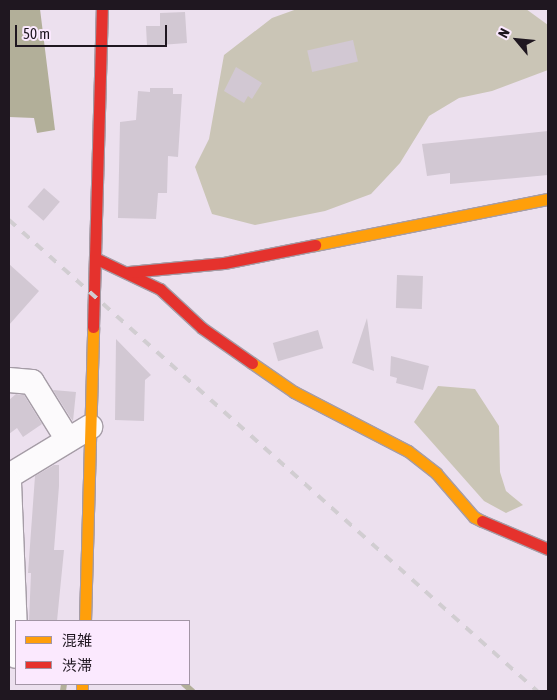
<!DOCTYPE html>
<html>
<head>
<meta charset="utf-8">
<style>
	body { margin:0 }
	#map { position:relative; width:557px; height:700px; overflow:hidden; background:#ece0ee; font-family:"Asap Condensed","Noto Sans JP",sans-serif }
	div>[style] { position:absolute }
	.forest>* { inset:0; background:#cac5b6 }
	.water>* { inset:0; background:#b2af99 }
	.stream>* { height:6px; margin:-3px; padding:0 3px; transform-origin:3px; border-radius:3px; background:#b2af99 }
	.building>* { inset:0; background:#d2c8d3; transform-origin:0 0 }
	.roads { filter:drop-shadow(1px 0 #a59ca6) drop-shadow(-1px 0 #a59ca6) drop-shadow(0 1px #a59ca6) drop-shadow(0 -1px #a59ca6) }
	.street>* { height:24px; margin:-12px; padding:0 12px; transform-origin:12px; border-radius:12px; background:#fcfafc }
	.slow>* { height:11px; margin:-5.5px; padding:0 5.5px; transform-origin:5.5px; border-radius:5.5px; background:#ff9f0a }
	.jam>* { height:11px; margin:-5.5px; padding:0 5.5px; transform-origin:5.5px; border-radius:5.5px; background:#e5322d }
	.rail>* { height:4px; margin-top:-2px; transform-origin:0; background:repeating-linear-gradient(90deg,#d1cdd1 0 9px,transparent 0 18px) }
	span { translate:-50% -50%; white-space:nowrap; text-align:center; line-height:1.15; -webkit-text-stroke:5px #fbe9fe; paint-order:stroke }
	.frame { position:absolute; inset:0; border:10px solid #1f1720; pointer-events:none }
	.legend { position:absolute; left:15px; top:620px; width:175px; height:65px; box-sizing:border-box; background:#fbe9fe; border:1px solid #a395a5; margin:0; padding:6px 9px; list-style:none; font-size:15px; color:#1f1720 }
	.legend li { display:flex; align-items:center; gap:10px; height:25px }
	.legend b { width:25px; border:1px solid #a395a5 }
	.north { position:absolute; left:492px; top:15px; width:50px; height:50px; -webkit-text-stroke:4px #fbe9fe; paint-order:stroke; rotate:298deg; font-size:14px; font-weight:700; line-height:20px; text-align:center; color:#1f1720 }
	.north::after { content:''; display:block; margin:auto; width:18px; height:22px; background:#1f1720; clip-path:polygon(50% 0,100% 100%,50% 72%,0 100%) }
	.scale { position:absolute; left:15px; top:25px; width:152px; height:22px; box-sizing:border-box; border:2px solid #1f1720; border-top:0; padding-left:6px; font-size:15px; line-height:18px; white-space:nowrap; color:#1f1720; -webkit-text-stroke:4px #fbe9fe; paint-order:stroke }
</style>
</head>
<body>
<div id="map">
	<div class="forest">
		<div style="clip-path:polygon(297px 9px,526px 9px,548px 25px,548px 70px,492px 91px,459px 98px,429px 116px,400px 163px,371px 194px,325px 211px,255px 225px,212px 214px,195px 167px,209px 139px,224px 55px,272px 18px)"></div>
		<div style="clip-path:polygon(438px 386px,475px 389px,499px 426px,500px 472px,506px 491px,523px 505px,506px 513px,484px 501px,414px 422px)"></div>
	</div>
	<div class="water">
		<div style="clip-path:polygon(9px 9px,40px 9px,55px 130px,37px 133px,34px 118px,9px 117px)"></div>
	</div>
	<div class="stream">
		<div style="left:184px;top:684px;width:11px;rotate:41deg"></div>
		<div style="left:63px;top:691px;width:7px;rotate:-82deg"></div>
	</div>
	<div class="building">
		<div style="clip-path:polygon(185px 12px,187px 43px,147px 46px,146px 26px,160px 26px,160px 13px)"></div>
		<div style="left:353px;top:40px;width:22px;height:47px;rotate:77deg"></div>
		<div style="clip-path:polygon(236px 67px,262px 83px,252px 99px,248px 96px,244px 103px,224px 91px)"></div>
		<div style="clip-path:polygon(150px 88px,173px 88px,173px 94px,182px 94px,178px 157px,168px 156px,167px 193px,158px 193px,156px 219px,118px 218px,120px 122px,136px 120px,138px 91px,150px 92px)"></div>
		<div style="clip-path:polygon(548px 131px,548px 175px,450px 184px,450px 173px,427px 176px,422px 144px)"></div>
		<div style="left:44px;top:188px;width:21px;height:25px;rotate:41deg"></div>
		<div style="clip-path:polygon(9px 264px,39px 291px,9px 325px)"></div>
		<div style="left:397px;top:275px;width:26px;height:33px;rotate:2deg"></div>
		<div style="clip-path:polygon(367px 318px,374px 371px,352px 363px)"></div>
		<div style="left:318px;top:330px;width:19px;height:47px;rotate:74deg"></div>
		<div style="clip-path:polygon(116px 339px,151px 375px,145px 380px,144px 421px,115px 420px)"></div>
		<div style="clip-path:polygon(391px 356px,429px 366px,423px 390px,396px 383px,397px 378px,390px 376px)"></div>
		<div style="clip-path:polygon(53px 390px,76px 392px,73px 421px,70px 417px)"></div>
		<div style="clip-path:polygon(16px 394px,24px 395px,42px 424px,23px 437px,17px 428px,9px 434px,9px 400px)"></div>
		<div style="clip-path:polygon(54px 465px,59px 465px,59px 486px,54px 550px,64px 550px,57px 621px,29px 621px,31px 573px,28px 573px,35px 476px)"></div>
	</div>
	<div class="roads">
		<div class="street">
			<div style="left:9px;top:380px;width:23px;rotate:5deg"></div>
			<div style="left:32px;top:382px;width:68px;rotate:58.2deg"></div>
			<div style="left:9px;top:476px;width:95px;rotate:-31.2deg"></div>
			<div style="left:9px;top:482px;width:174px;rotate:87.7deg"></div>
		</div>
		<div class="slow">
			<div style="left:315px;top:245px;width:237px;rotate:-11.2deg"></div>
			<div style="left:252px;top:363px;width:51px;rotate:34.6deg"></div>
			<div style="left:294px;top:392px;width:128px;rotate:27.4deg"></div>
			<div style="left:408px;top:451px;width:36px;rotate:38deg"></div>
			<div style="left:436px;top:473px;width:58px;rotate:49.2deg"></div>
			<div style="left:474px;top:517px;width:9px;rotate:27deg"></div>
			<div style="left:85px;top:621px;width:294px;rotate:-88.4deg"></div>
			<div style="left:82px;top:684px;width:7px;rotate:90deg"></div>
		</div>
		<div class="jam">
			<div style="left:97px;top:259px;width:70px;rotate:25.5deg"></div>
			<div style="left:160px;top:289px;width:57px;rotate:42.9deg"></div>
			<div style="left:202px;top:328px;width:61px;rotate:35deg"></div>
			<div style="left:129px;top:272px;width:95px;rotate:-5.4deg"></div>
			<div style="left:224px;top:263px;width:93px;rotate:-11.2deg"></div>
			<div style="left:93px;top:327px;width:318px;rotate:-88.4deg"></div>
			<div style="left:482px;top:521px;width:72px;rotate:23deg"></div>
		</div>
	</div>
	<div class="rail">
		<div style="left:9px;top:220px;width:708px;rotate:41.73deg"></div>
	</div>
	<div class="frame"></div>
	<ul class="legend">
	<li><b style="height:6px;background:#ff9f0a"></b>混雑</li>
	<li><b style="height:6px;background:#e5322d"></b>渋滞</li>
	</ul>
	<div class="north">N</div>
	<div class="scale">50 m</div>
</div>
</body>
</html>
